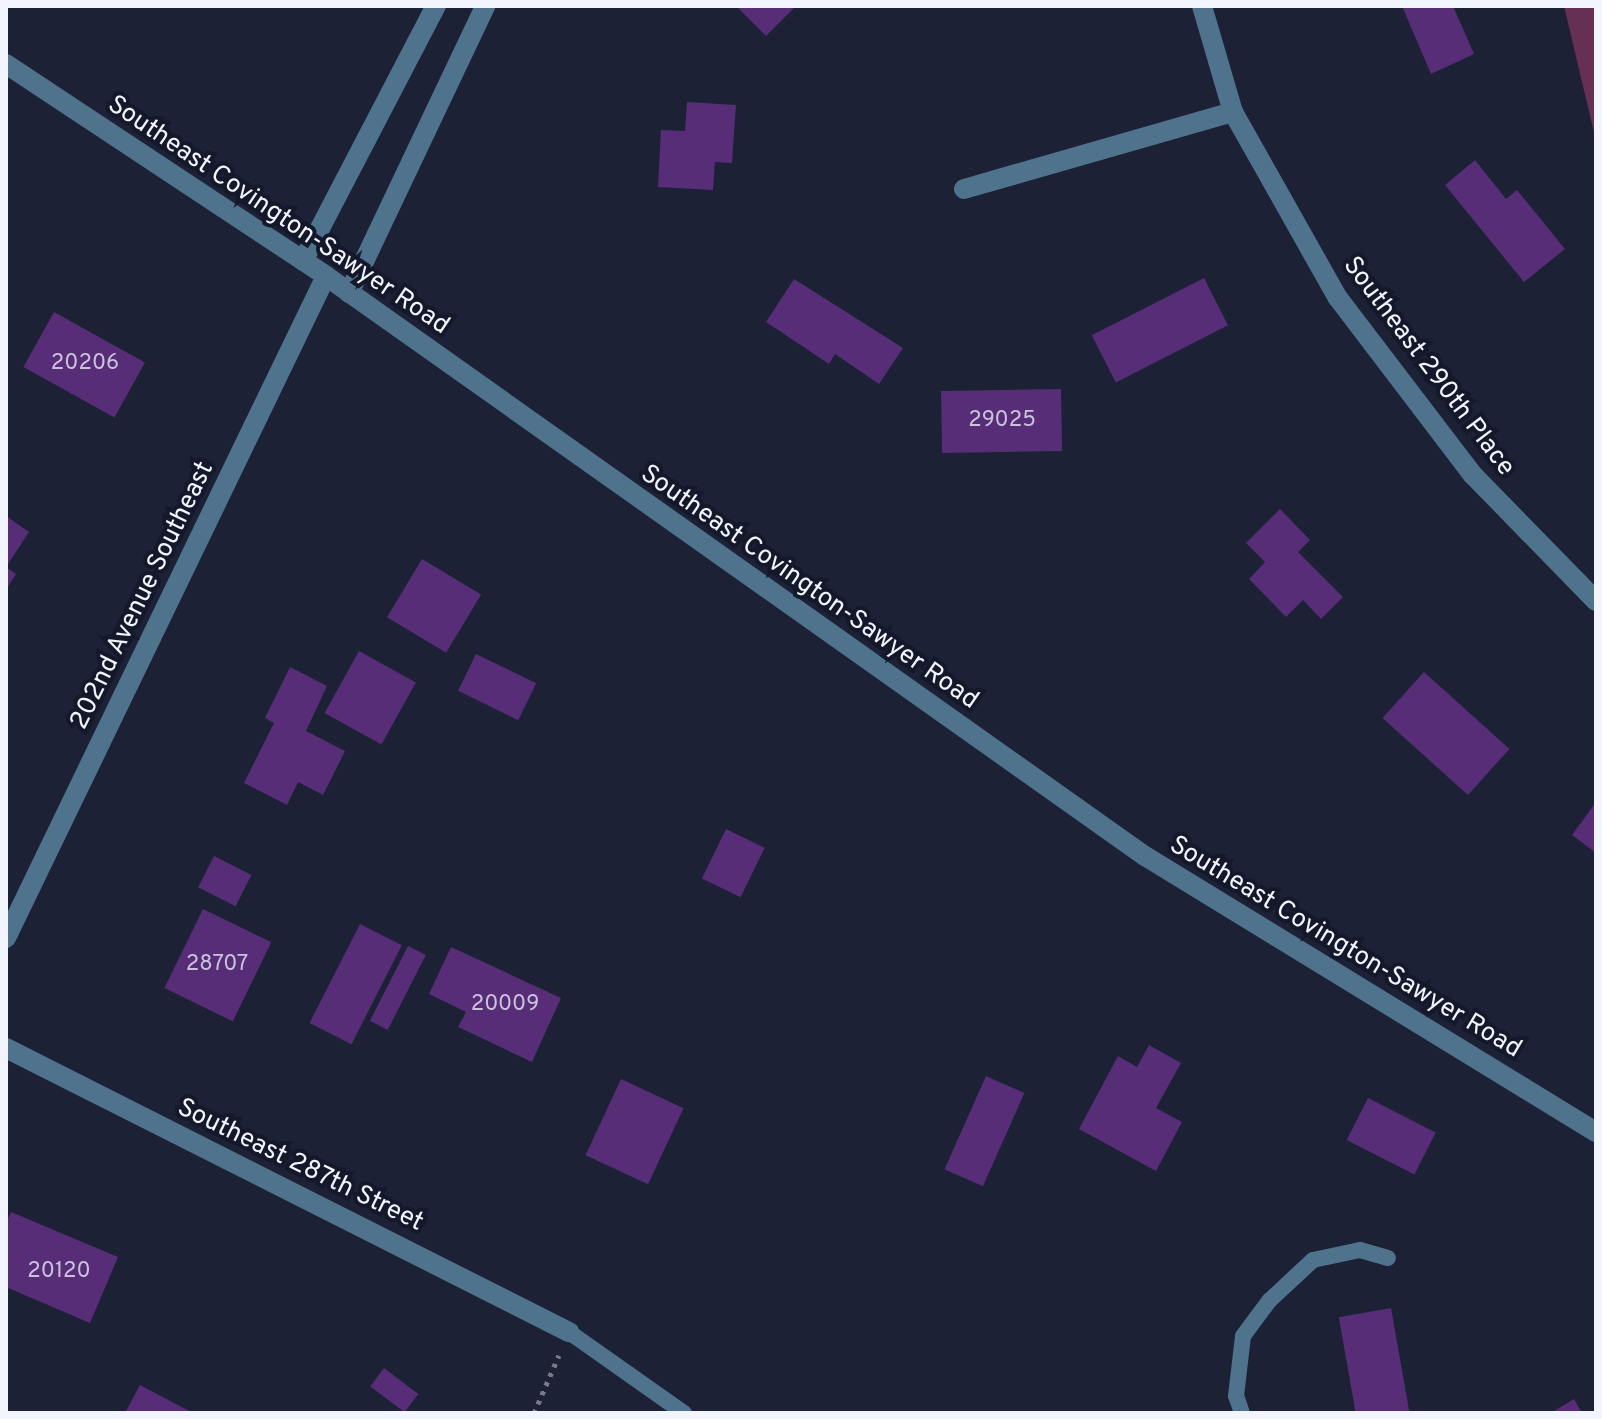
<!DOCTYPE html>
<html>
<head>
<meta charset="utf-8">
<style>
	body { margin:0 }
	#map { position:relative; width:1602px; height:1419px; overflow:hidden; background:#1c2135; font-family:Overpass,sans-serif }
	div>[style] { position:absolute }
	.green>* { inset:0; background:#653053 }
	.building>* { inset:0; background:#572d78; transform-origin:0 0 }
	.path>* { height:5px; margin-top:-2.5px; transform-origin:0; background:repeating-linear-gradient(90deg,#767a89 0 4px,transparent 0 10px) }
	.service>* { height:16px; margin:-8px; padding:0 8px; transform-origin:8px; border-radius:8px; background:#4f738c }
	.minor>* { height:20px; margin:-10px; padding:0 10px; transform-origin:10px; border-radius:10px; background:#4f738c }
	.tertiary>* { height:20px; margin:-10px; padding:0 10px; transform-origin:10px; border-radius:10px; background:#4f738c }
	span { translate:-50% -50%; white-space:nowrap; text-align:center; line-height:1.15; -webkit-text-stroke:8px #13182b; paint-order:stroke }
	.number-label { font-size:22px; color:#cbc3dc }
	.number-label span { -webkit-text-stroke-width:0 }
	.street-label { font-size:26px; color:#f2f5fd }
	.frame { position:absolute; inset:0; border:8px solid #f2f5fd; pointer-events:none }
</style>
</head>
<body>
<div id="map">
	<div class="green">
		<div style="clip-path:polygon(1564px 6px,1596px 6px,1596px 141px)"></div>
	</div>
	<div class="building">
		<div style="clip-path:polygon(736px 6px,796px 6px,766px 36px)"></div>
		<div style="clip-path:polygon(1402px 6px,1453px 6px,1474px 54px,1431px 74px)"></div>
		<div style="clip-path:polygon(687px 102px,736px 105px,732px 163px,715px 162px,713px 190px,658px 187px,661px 130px,685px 131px)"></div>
		<div style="clip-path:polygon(1475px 160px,1506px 199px,1517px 190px,1565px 249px,1524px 282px,1445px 185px)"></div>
		<div style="left:1204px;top:278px;width:53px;height:126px;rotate:63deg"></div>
		<div style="clip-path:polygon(794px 279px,903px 348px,879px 384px,835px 354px,829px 364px,766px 322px)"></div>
		<div style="left:54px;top:312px;width:104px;height:63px;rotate:29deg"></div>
		<div style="left:1061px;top:389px;width:62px;height:120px;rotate:89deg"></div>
		<div style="clip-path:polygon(1280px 509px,1310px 540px,1298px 552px,1343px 597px,1321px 619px,1303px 600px,1286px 617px,1249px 579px,1265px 562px,1246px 543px)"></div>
		<div style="clip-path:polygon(6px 516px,29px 532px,6px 567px,16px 574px,6px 590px)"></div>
		<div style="left:422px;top:559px;width:69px;height:68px;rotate:31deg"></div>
		<div style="left:359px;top:651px;width:65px;height:71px;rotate:29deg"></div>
		<div style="left:476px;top:654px;width:67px;height:41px;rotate:26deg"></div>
		<div style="clip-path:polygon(290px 667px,327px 686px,306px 731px,345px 751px,323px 795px,298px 782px,287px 805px,244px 783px,274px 723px,265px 718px)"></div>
		<div style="left:1424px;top:672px;width:115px;height:62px;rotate:42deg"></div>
		<div style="clip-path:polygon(1596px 802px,1596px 853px,1572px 835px)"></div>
		<div style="left:726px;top:829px;width:43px;height:55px;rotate:26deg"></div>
		<div style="left:214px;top:856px;width:42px;height:35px;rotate:27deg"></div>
		<div style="left:203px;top:909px;width:76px;height:88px;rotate:26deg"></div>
		<div style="left:360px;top:924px;width:47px;height:111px;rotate:27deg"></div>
		<div style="left:408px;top:946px;width:20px;height:84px;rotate:27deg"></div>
		<div style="clip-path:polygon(451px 947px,561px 998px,532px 1062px,458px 1027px,466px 1012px,429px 994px)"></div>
		<div style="clip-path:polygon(1149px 1045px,1181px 1063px,1156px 1108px,1182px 1122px,1156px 1171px,1079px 1129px,1118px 1056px,1137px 1067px)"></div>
		<div style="left:986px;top:1076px;width:42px;height:102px;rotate:24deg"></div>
		<div style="left:621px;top:1079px;width:69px;height:84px;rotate:25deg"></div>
		<div style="left:1368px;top:1098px;width:76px;height:47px;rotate:27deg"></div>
		<div style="clip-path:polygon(11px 1212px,118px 1257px,90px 1323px,6px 1287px,6px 1223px)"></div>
		<div style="left:1391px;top:1308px;width:107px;height:53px;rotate:80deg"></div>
		<div style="left:384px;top:1368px;width:43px;height:23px;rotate:37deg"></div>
		<div style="clip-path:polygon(140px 1385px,193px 1413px,125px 1413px)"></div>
		<div style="clip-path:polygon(1574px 1399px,1582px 1413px,1551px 1413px)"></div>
	</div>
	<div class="path">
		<div style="left:534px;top:1413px;width:63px;rotate:-66.7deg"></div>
	</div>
	<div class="service">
		<div style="left:569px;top:1332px;width:141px;rotate:35.2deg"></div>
		<div style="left:1242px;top:1413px;width:18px;rotate:-109deg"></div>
		<div style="left:1236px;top:1396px;width:60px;rotate:-83.3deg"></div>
		<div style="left:1243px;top:1336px;width:44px;rotate:-53.4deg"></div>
		<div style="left:1269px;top:1301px;width:60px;rotate:-43deg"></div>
		<div style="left:1313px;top:1260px;width:48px;rotate:-12deg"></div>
		<div style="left:1360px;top:1250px;width:29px;rotate:16deg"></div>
	</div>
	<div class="minor">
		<div style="left:1202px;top:6px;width:110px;rotate:73.7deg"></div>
		<div style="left:1233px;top:112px;width:214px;rotate:60.6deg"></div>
		<div style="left:1338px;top:298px;width:223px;rotate:52.7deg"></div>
		<div style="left:1473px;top:475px;width:176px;rotate:45.7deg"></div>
		<div style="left:964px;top:189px;width:280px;rotate:-16deg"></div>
		<div style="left:303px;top:261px;width:288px;rotate:-62.5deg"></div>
		<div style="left:349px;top:293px;width:318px;rotate:-64.6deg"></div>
		<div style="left:6px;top:938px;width:735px;rotate:-64.2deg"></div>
		<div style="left:6px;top:1048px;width:631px;rotate:26.77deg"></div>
	</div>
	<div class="tertiary">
		<div style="left:6px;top:64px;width:384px;rotate:33.5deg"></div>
		<div style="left:326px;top:276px;width:1004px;rotate:35.31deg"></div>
		<div style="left:1145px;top:856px;width:529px;rotate:31.47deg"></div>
	</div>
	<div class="number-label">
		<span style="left:85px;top:364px">20206</span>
		<span style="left:1002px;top:421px">29025</span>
		<span style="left:217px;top:965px">28707</span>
		<span style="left:505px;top:1005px">20009</span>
		<span style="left:59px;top:1272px">20120</span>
	</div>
	<div class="street-label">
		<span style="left:278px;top:216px;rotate:34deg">Southeast Covington-Sawyer Road</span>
		<span style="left:1428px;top:367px;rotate:53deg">Southeast 290th Place</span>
		<span style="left:809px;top:588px;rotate:35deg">Southeast Covington-Sawyer Road</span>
		<span style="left:143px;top:596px;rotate:-64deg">202nd Avenue Southeast</span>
		<span style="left:1345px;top:948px;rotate:31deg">Southeast Covington-Sawyer Road</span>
		<span style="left:300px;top:1166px;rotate:26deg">Southeast 287th Street</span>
	</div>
	<div class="frame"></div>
</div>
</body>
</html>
